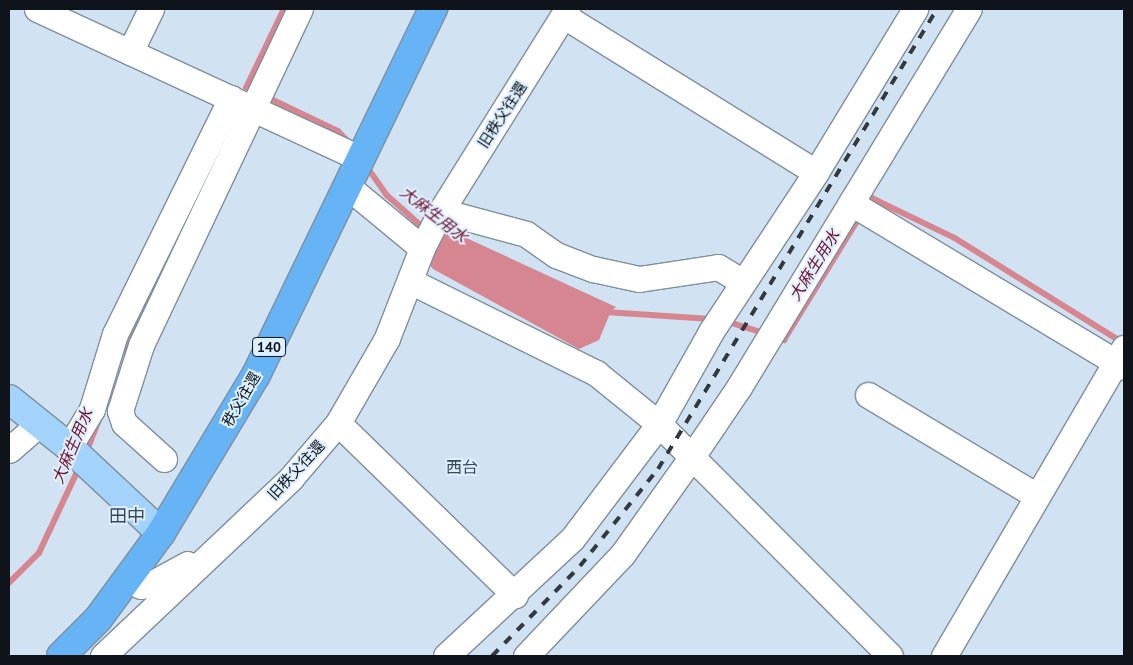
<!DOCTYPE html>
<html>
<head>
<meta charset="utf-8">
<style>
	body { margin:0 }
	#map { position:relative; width:1133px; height:665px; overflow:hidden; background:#d1e2f2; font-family:"PT Sans","Noto Sans JP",sans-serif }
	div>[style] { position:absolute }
	.water>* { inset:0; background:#d68690 }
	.stream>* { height:5.5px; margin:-2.75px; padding:0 2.75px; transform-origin:2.75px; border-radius:2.75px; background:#d68690 }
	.roads { filter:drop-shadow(1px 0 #7f8f9d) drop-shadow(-1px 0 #7f8f9d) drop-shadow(0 1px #7f8f9d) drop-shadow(0 -1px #7f8f9d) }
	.minor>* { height:25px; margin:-12.5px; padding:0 12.5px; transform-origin:12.5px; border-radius:12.5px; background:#fff }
	.major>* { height:28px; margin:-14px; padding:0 14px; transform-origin:14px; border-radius:14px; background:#a3d2fa }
	.highway>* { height:28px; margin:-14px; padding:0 14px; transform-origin:14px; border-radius:14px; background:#66b4f6 }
	.rail>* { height:4px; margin-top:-2px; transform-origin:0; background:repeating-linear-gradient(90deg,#323941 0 9px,transparent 0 18px) }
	span { translate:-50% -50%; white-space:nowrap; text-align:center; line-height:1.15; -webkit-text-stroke:4px #deefff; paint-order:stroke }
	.shield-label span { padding:1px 4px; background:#deefff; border:1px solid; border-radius:4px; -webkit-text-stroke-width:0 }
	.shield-label { font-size:14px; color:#0f141a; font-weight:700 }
	.street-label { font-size:15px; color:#0f141a }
	.water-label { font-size:16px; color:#73132c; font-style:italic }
	.neighbourhood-label { font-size:16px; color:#3b4956 }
	.quarter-label { font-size:18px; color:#3b4956 }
	.frame { position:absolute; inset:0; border:10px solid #0f141a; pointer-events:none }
</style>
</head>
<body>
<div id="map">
	<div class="water">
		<div style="clip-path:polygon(447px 229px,616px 307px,611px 311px,599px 340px,579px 349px,433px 269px,427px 261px,437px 239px)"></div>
	</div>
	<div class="stream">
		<div style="left:246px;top:88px;width:88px;rotate:-64.3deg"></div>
		<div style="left:265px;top:96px;width:81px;rotate:25.6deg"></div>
		<div style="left:338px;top:131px;width:17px;rotate:45deg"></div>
		<div style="left:366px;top:165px;width:37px;rotate:55deg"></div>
		<div style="left:387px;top:195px;width:51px;rotate:41.8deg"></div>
		<div style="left:868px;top:205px;width:8px;rotate:-60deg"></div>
		<div style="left:872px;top:198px;width:92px;rotate:25.7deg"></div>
		<div style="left:955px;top:238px;width:197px;rotate:31.9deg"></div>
		<div style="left:606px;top:312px;width:105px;rotate:3.8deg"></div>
		<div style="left:725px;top:321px;width:41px;rotate:17.1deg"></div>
		<div style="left:777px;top:337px;width:8px;rotate:23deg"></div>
		<div style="left:784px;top:340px;width:147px;rotate:-58.4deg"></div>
		<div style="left:121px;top:354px;width:110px;rotate:-64.8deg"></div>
		<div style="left:86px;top:453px;width:41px;rotate:-68.5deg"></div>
		<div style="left:9px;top:583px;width:42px;rotate:-45deg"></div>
		<div style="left:39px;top:553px;width:96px;rotate:-64.8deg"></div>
	</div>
	<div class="roads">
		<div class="minor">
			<div style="left:37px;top:9px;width:356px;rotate:24.8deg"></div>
			<div style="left:564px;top:16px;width:296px;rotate:31.8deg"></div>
			<div style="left:130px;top:52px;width:48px;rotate:-64deg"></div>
			<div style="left:347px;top:186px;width:97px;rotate:39.6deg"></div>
			<div style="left:851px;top:203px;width:318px;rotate:31deg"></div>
			<div style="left:441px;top:211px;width:88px;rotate:15.1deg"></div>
			<div style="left:526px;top:234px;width:37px;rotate:35deg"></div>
			<div style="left:556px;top:255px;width:40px;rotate:21deg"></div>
			<div style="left:593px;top:269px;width:47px;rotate:12.3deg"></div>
			<div style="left:639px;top:279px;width:80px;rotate:-8.6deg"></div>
			<div style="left:718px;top:267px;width:29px;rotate:31deg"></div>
			<div style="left:410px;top:281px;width:208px;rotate:26.3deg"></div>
			<div style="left:596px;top:373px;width:81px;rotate:39deg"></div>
			<div style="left:659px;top:424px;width:327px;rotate:45.1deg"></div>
			<div style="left:868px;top:395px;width:197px;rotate:30.9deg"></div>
			<div style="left:338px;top:423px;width:247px;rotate:44.2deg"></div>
			<div style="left:69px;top:447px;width:44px;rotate:-58.8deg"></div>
			<div style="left:92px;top:409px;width:78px;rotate:-73deg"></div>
			<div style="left:115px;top:334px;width:263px;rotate:-63.8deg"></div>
			<div style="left:9px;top:450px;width:40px;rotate:-41deg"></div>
			<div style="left:164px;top:459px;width:54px;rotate:-138deg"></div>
			<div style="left:124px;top:423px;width:13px;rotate:-108deg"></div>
			<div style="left:120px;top:411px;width:69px;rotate:-72.3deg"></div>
			<div style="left:141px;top:345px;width:372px;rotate:-64.7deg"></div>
			<div style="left:129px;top:580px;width:13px;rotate:27deg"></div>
			<div style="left:141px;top:586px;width:12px;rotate:-14deg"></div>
			<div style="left:153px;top:583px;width:39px;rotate:-29deg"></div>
			<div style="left:103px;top:656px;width:259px;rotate:-43.4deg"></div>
			<div style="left:291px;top:478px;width:72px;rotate:-49.5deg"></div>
			<div style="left:338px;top:423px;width:98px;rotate:-60deg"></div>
			<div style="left:387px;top:338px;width:97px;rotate:-68.7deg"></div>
			<div style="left:422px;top:248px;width:42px;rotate:-62.8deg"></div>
			<div style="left:441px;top:211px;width:238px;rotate:-58deg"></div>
			<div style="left:446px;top:656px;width:172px;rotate:-42.9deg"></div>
			<div style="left:572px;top:539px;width:144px;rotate:-52.9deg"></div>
			<div style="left:659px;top:424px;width:108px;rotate:-60.6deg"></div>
			<div style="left:712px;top:330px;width:189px;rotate:-56.6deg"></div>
			<div style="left:816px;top:172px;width:191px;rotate:-58.7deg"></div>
			<div style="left:526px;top:656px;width:139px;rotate:-46.5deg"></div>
			<div style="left:622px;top:555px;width:119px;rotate:-54.6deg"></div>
			<div style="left:691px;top:458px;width:86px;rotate:-55.9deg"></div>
			<div style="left:739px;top:387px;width:442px;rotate:-58.7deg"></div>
			<div style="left:944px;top:656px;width:357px;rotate:-59.7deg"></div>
		</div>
		<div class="major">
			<div style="left:9px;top:399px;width:77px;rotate:38.7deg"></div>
			<div style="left:69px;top:447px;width:126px;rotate:43.1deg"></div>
		</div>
		<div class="highway">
			<div style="left:61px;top:656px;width:52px;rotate:-45deg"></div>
			<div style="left:98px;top:619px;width:107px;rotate:-53.8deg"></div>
			<div style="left:161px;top:533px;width:184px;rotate:-59deg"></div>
			<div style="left:256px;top:375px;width:407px;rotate:-64.2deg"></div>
		</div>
	</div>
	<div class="rail">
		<div style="left:492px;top:656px;width:126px;rotate:-45.6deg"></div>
		<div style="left:580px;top:566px;width:124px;rotate:-51.2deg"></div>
		<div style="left:658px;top:469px;width:538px;rotate:-58.76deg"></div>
	</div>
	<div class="shield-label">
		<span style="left:269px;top:347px">140</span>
	</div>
	<div class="street-label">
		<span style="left:502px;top:115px;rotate:-57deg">旧秩父往還</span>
		<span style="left:241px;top:399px;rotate:-60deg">秩父往還</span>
		<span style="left:296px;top:470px;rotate:-47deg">旧秩父往還</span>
	</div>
	<div class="water-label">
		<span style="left:434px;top:214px;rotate:38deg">大麻生用水</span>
		<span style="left:814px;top:265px;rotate:-58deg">大麻生用水</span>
		<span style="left:72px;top:446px;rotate:-67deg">大麻生用水</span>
	</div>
	<div class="neighbourhood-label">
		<span style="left:462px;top:467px">西台</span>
	</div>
	<div class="quarter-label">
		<span style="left:127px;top:516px">田中</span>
	</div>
	<div class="frame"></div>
</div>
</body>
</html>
